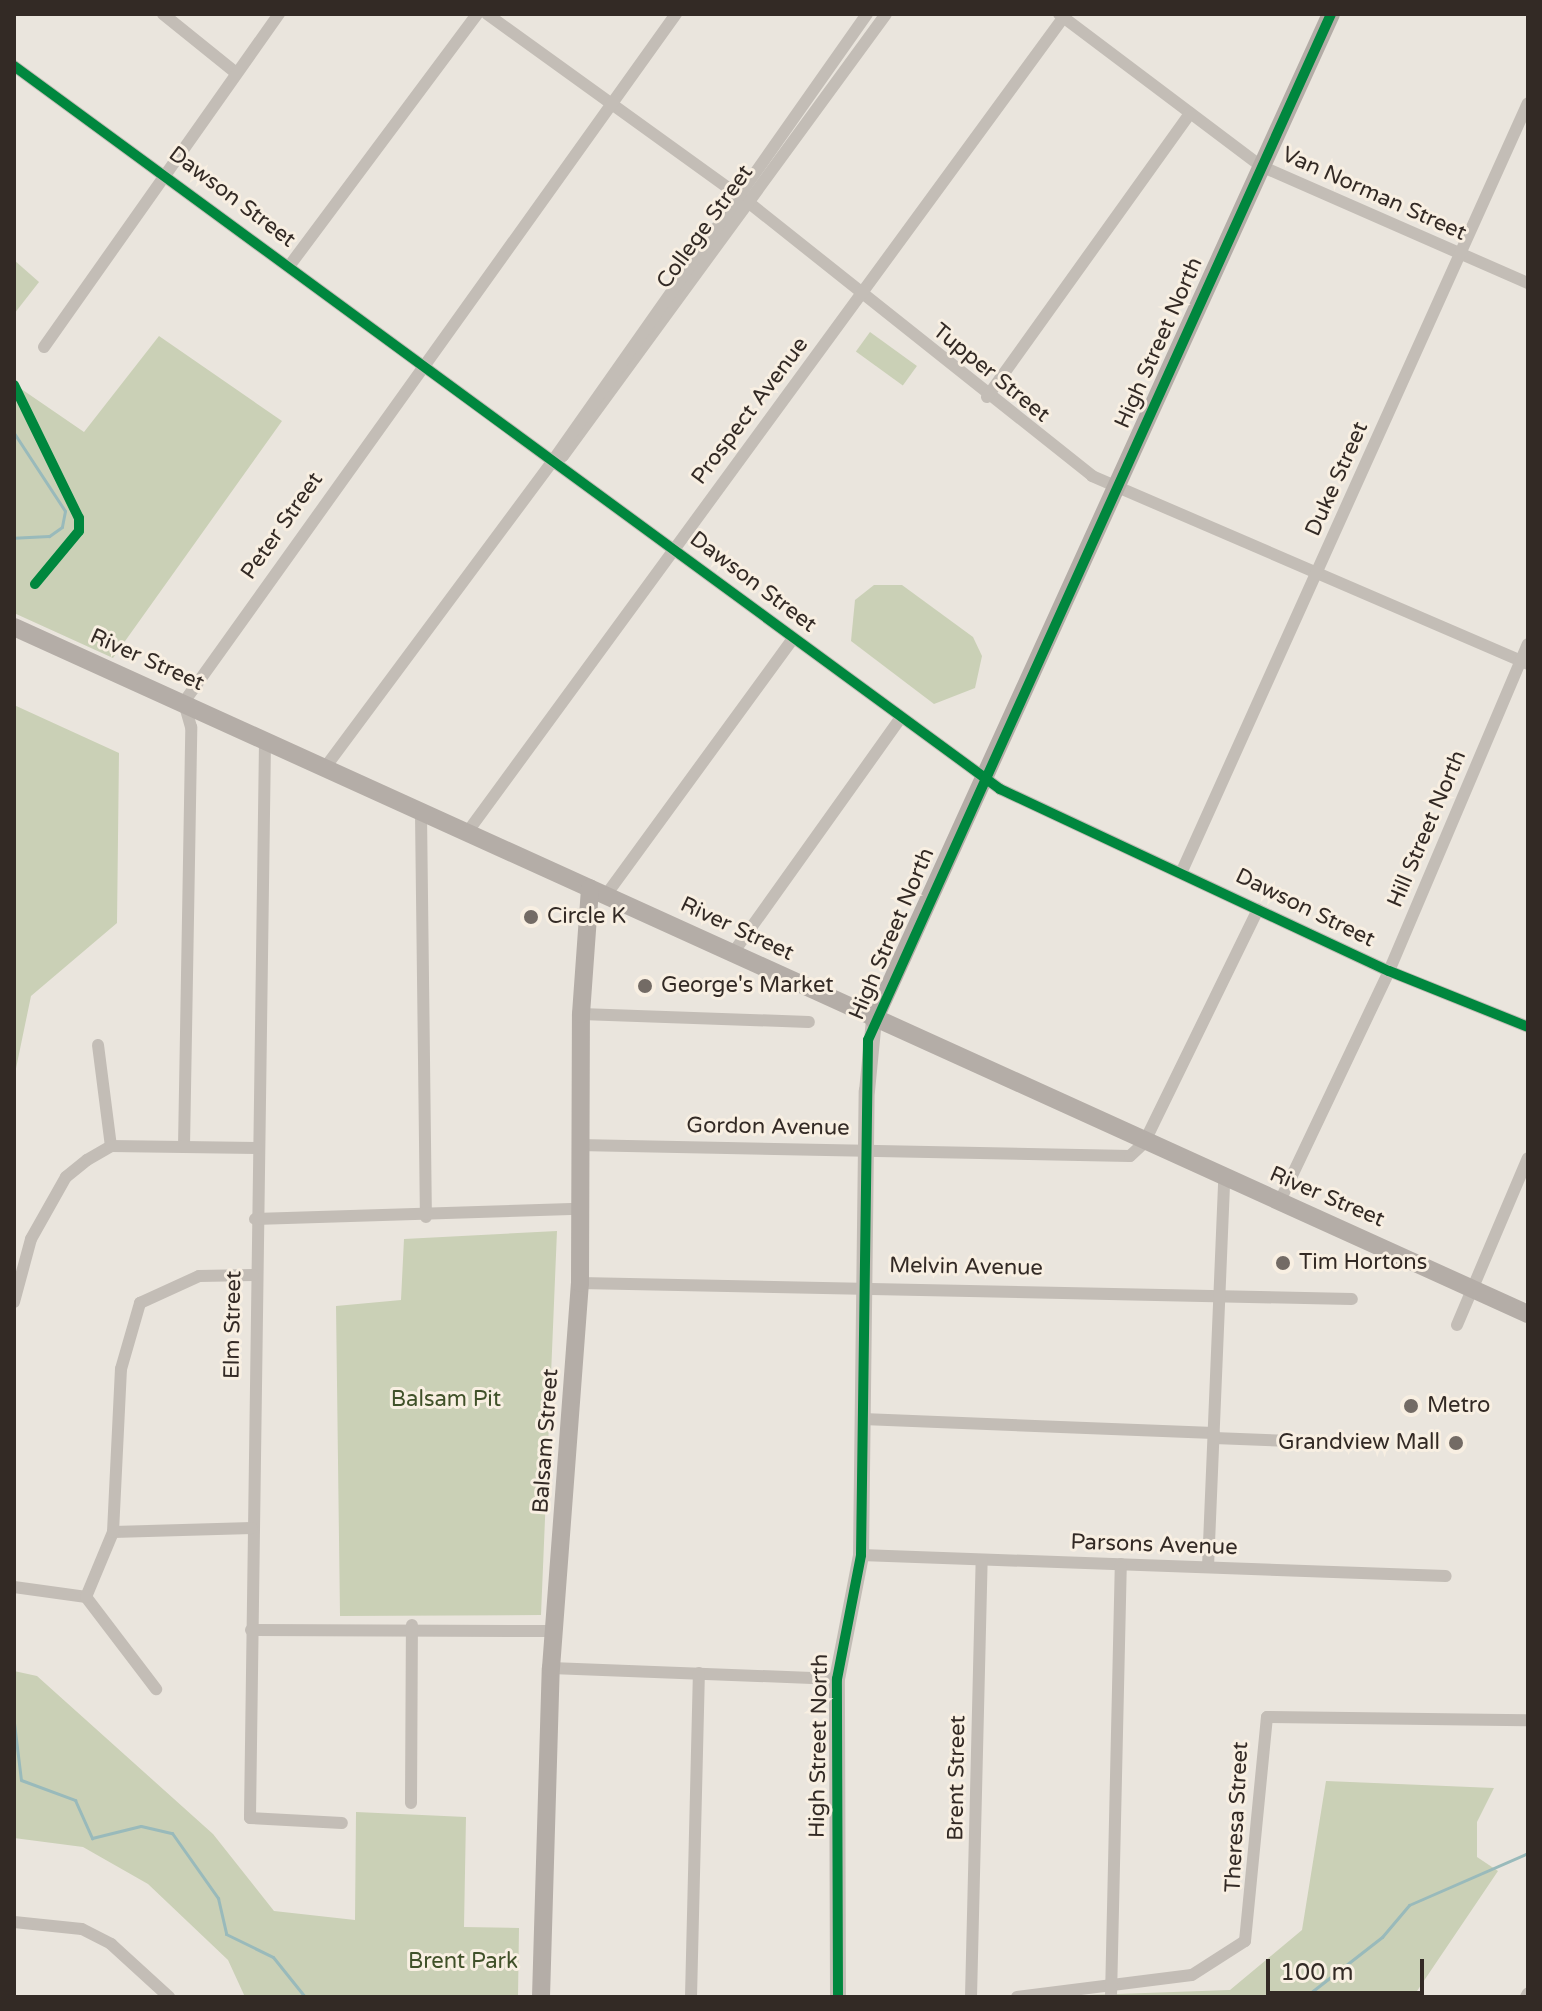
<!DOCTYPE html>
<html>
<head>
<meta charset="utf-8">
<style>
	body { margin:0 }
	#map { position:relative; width:1542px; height:2011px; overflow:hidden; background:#eae5dd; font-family:"Varela Round",sans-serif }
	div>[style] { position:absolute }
	.green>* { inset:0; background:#cad0b6; transform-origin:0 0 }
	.stream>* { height:3px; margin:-1.5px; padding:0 1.5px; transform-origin:1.5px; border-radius:1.5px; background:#99babb }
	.minor>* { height:12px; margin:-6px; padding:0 6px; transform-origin:6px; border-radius:6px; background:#c3bdb6 }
	.tertiary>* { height:16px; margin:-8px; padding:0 8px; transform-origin:8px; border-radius:8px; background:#c3bdb6 }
	.secondary>* { height:18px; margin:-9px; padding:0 9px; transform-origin:9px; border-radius:9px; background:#b4ada7 }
	.cycleway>* { height:10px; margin:-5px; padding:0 5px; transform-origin:5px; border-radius:5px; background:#00873e }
	.dots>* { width:22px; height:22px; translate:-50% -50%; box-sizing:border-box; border:4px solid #f8efe2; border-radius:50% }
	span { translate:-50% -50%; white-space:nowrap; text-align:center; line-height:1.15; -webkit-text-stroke:6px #f8efe2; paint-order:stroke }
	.street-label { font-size:22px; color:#332a25 }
	.poi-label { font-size:22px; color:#332a25 }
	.left { translate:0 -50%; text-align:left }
	.right { translate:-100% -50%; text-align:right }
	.park-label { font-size:22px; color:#405129 }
	.frame { position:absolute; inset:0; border:16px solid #332a25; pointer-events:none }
	.scale { position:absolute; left:1266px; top:1959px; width:158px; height:36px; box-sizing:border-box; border:4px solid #332a25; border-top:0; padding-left:10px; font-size:24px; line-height:28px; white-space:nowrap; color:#332a25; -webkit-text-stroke:6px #f8efe2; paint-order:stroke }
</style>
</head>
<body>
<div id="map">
	<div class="green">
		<div style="clip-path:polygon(14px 260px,39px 282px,14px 314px)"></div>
		<div style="left:870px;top:332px;width:58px;height:24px;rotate:36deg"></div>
		<div style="clip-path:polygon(159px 336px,282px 421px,113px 658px,14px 613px,14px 384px,84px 432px)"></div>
		<div style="clip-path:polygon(874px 585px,902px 585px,973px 637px,982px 656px,975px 688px,934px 704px,851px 641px,855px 600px)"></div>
		<div style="clip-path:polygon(14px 705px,119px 753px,117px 923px,31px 996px,14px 1078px)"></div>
		<div style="clip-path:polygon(557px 1231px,541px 1615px,340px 1616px,336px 1306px,401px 1300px,404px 1239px)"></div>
		<div style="clip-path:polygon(14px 1671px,37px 1676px,213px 1834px,274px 1911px,355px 1920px,356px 1812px,466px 1817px,464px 1927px,519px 1928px,518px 1997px,245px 1997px,228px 1960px,148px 1884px,83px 1847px,14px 1838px)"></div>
		<div style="clip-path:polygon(1326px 1781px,1494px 1788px,1477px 1822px,1477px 1857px,1498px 1871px,1413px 1997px,1032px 1997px,1230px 1990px,1302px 1930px)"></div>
	</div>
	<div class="stream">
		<div style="left:14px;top:433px;width:93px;rotate:56.8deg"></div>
		<div style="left:65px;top:511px;width:16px;rotate:101deg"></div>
		<div style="left:62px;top:527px;width:16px;rotate:145deg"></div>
		<div style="left:49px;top:536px;width:35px;rotate:177deg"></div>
		<div style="left:14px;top:1723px;width:57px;rotate:83deg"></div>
		<div style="left:21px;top:1780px;width:58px;rotate:20.3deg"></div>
		<div style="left:75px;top:1800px;width:42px;rotate:65.9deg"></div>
		<div style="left:92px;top:1838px;width:50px;rotate:-13.8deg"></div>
		<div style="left:141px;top:1826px;width:32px;rotate:13deg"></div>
		<div style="left:172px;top:1833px;width:80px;rotate:54.7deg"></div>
		<div style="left:218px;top:1898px;width:37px;rotate:77deg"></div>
		<div style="left:226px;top:1934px;width:52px;rotate:26.1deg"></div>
		<div style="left:273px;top:1957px;width:51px;rotate:51.3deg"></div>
		<div style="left:1305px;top:1997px;width:98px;rotate:-37.9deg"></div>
		<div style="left:1382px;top:1937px;width:42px;rotate:-49.8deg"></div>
		<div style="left:1409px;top:1905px;width:130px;rotate:-23.6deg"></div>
	</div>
	<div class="minor">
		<div style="left:163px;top:14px;width:94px;rotate:38.9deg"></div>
		<div style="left:487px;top:14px;width:322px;rotate:35.8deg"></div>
		<div style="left:748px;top:202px;width:440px;rotate:38.5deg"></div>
		<div style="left:1092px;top:476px;width:475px;rotate:23.3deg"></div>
		<div style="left:1059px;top:14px;width:253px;rotate:37deg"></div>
		<div style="left:1261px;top:166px;width:292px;rotate:23.7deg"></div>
		<div style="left:14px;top:66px;width:1223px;rotate:36.25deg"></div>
		<div style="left:1000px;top:789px;width:429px;rotate:25.1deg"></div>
		<div style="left:1389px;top:971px;width:150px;rotate:21.9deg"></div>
		<div style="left:290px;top:265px;width:313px;rotate:-53.3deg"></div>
		<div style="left:44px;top:347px;width:408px;rotate:-54.8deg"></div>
		<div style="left:987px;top:397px;width:349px;rotate:-54.4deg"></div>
		<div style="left:554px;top:459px;width:9px;rotate:-18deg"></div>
		<div style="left:563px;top:456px;width:547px;rotate:-53.84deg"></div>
		<div style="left:265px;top:742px;width:1076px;rotate:90.8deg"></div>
		<div style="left:250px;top:1818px;width:92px;rotate:3.1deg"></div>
		<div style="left:324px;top:769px;width:386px;rotate:-53.4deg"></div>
		<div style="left:554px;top:459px;width:544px;rotate:-54.88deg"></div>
		<div style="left:421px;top:814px;width:403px;rotate:89.3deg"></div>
		<div style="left:466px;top:834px;width:1016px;rotate:-53.81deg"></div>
		<div style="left:1182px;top:871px;width:842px;rotate:-65.75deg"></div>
		<div style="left:606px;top:895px;width:317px;rotate:-53.9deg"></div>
		<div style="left:733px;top:953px;width:287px;rotate:-54.5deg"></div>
		<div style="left:581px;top:1014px;width:228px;rotate:2deg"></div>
		<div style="left:98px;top:1045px;width:102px;rotate:82.7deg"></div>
		<div style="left:578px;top:1145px;width:552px;rotate:1.14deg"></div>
		<div style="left:1130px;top:1156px;width:19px;rotate:-43deg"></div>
		<div style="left:1144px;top:1143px;width:260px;rotate:-64deg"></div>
		<div style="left:184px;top:1147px;width:420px;rotate:-89deg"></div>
		<div style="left:191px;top:727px;width:26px;rotate:-106deg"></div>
		<div style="left:184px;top:702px;width:846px;rotate:-54.43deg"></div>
		<div style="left:1279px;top:1203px;width:257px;rotate:-64.6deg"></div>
		<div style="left:1389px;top:971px;width:355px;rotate:-67deg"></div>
		<div style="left:255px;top:1219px;width:324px;rotate:-1.8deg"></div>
		<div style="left:580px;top:1283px;width:772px;rotate:1.19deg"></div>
		<div style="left:14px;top:1302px;width:65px;rotate:-74.9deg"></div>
		<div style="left:31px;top:1239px;width:71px;rotate:-60.6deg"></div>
		<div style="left:66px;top:1177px;width:27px;rotate:-39deg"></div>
		<div style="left:87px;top:1160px;width:28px;rotate:-30deg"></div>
		<div style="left:111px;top:1146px;width:146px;rotate:0.8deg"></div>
		<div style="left:1457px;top:1325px;width:181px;rotate:-67deg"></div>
		<div style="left:863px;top:1419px;width:351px;rotate:2.3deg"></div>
		<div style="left:1214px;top:1438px;width:132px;rotate:2.2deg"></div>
		<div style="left:113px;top:1532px;width:139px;rotate:-1.6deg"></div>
		<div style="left:861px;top:1555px;width:585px;rotate:2.06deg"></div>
		<div style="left:1208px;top:1567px;width:389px;rotate:-87.6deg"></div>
		<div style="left:14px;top:1587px;width:73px;rotate:7.9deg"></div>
		<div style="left:86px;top:1597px;width:116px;rotate:52.7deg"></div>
		<div style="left:86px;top:1597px;width:70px;rotate:-67.4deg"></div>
		<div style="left:113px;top:1532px;width:163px;rotate:-87.2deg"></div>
		<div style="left:121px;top:1369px;width:69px;rotate:-73.9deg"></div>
		<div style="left:140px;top:1303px;width:65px;rotate:-24.6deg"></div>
		<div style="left:199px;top:1276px;width:54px;rotate:-1.1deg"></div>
		<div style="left:251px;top:1630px;width:303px;rotate:0.2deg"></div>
		<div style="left:551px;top:1668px;width:286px;rotate:2.2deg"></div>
		<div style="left:411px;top:1803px;width:178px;rotate:-89.7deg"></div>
		<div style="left:14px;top:1922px;width:68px;rotate:5.9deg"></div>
		<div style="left:82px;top:1929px;width:33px;rotate:27deg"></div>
		<div style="left:111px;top:1944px;width:79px;rotate:42.4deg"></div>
		<div style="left:691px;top:1997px;width:324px;rotate:-88.6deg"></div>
		<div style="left:971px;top:1997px;width:437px;rotate:-88.6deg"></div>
		<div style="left:1017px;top:1997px;width:176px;rotate:-7.2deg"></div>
		<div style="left:1192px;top:1975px;width:63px;rotate:-32.7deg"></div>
		<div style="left:1245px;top:1941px;width:225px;rotate:-84.4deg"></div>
		<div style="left:1267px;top:1717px;width:261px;rotate:0.7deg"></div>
		<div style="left:1111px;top:1997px;width:433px;rotate:-88.7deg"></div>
		<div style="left:1526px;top:1997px;width:4px;rotate:-63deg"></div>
	</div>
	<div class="tertiary">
		<div style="left:838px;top:1997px;width:318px;rotate:-90.2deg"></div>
		<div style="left:837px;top:1679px;width:126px;rotate:-79deg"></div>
		<div style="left:861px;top:1555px;width:464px;rotate:-89.3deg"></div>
		<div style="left:867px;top:1091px;width:71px;rotate:-84.4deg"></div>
	</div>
	<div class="secondary">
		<div style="left:14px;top:627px;width:1663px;rotate:24.41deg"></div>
		<div style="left:874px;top:1020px;width:1105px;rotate:-65.57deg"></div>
		<div style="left:541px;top:1997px;width:329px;rotate:-88.3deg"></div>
		<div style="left:551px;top:1668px;width:386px;rotate:-85.7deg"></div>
		<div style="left:580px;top:1283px;width:269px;rotate:-89.8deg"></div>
		<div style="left:581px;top:1014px;width:126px;rotate:-85.9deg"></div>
	</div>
	<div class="cycleway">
		<div style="left:14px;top:66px;width:1223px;rotate:36.25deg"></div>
		<div style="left:1000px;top:789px;width:429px;rotate:25.1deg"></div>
		<div style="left:1389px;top:971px;width:150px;rotate:21.9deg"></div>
		<div style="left:14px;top:385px;width:148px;rotate:64deg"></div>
		<div style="left:79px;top:518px;width:13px;rotate:90deg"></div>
		<div style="left:79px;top:531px;width:69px;rotate:129.7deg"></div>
		<div style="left:838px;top:1997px;width:318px;rotate:-90.2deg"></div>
		<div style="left:837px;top:1679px;width:126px;rotate:-79deg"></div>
		<div style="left:861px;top:1555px;width:515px;rotate:-89.22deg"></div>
		<div style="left:868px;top:1040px;width:1126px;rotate:-65.71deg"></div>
	</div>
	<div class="dots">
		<div style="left:531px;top:917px;background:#736b65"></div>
		<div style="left:645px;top:986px;background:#736b65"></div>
		<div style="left:1283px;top:1263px;background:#736b65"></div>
		<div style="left:1411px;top:1406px;background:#736b65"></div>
		<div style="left:1456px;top:1443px;background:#736b65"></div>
	</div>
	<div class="street-label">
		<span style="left:1374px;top:194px;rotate:24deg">Van Norman Street</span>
		<span style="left:232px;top:197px;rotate:37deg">Dawson Street</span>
		<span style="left:705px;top:227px;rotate:-54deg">College Street</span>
		<span style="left:1159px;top:343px;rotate:-66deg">High Street North</span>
		<span style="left:991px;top:373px;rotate:39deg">Tupper Street</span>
		<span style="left:750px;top:411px;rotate:-53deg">Prospect Avenue</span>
		<span style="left:1337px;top:479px;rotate:-66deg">Duke Street</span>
		<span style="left:282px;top:526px;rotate:-55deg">Peter Street</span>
		<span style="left:753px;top:582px;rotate:37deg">Dawson Street</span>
		<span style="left:147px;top:660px;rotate:24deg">River Street</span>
		<span style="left:1427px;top:829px;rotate:-67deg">Hill Street North</span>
		<span style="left:1305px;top:908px;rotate:26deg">Dawson Street</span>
		<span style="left:737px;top:929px;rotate:25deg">River Street</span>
		<span style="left:892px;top:934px;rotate:-67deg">High Street North</span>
		<span style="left:768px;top:1127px;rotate:1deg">Gordon Avenue</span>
		<span style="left:1327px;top:1197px;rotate:23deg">River Street</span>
		<span style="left:966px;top:1267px;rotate:1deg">Melvin Avenue</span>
		<span style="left:233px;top:1325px;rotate:-89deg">Elm Street</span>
		<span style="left:546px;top:1441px;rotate:-86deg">Balsam Street</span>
		<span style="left:1154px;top:1545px;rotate:2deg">Parsons Avenue</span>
		<span style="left:819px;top:1746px;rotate:-89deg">High Street North</span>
		<span style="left:957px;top:1778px;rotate:-89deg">Brent Street</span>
		<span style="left:1237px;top:1817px;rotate:-87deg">Theresa Street</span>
	</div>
	<div class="poi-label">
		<span class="left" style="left:547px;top:917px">Circle K</span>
		<span class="left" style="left:661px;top:986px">George's Market</span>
		<span class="left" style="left:1299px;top:1263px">Tim Hortons</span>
		<span class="left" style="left:1427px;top:1406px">Metro</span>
		<span class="right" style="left:1440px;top:1443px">Grandview Mall</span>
	</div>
	<div class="park-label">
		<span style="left:446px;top:1400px">Balsam Pit</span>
		<span style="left:463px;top:1962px">Brent Park</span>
	</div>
	<div class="frame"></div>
	<div class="scale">100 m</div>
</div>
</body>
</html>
